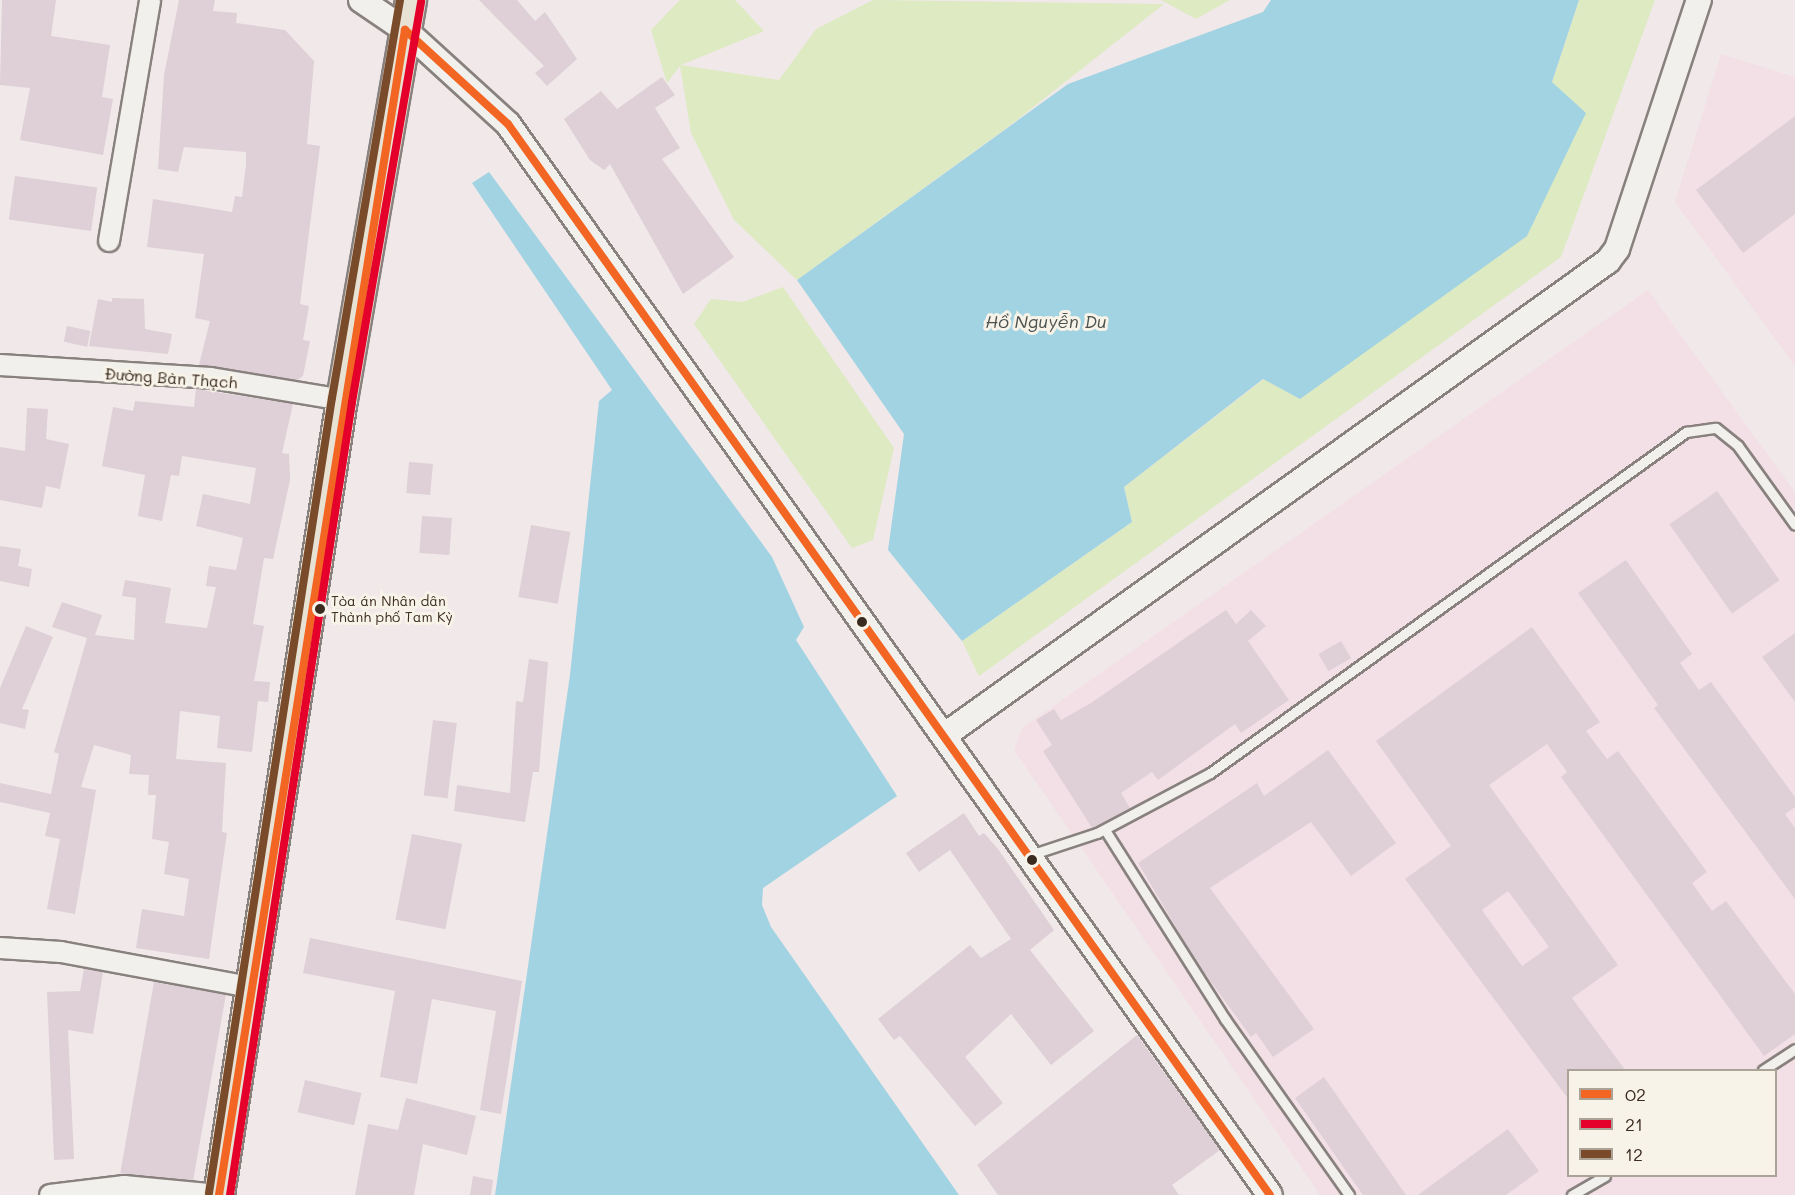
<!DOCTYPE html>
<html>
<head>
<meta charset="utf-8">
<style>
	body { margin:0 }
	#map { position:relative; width:1795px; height:1195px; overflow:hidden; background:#f1e8e9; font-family:Mali,sans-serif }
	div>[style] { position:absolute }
	.built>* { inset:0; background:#f3e0e7 }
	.green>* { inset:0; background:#ddeac2 }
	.water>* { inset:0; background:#a2d3e3 }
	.building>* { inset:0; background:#ded0d6; transform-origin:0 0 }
	.roads { filter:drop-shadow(2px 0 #88817e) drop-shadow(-2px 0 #88817e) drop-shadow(0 2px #88817e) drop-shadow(0 -2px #88817e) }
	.service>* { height:9px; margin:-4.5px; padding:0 4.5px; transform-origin:4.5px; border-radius:4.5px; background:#f2f0ec }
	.minor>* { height:20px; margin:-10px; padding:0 10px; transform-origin:10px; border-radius:10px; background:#f2f0ec }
	.tertiary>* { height:24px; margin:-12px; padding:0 12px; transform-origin:12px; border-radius:12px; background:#f2f0ec }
	.primary>* { height:30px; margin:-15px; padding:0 15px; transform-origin:15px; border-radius:15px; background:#e8e2d5 }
	.bus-1>* { height:8px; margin:-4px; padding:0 4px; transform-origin:4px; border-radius:4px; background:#f26522 }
	.bus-2>* { height:8px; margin:-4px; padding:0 4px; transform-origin:4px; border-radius:4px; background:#e4002b }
	.bus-3>* { height:8px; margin:-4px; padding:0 4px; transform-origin:4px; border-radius:4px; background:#7a4b2a }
	.dots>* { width:16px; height:16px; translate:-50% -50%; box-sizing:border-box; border:3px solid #f7f3e8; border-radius:50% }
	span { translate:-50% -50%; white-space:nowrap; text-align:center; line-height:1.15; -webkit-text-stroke:6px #f7f3e8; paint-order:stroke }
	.bus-label { font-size:14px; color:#3b2a1e }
	.left { translate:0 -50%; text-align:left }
	.street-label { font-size:16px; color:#3b2a1e }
	.water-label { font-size:18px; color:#4c524f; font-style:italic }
	.legend { position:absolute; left:1567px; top:1069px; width:210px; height:108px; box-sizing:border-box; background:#f7f3e8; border:2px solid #aca397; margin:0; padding:8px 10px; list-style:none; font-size:18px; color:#3b2a1e }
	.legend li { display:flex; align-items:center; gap:12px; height:30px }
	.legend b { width:30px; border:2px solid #aca397 }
</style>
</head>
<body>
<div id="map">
	<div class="built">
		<div style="clip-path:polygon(1721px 54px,1795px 77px,1795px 366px,1675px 202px)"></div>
		<div style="clip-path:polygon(evenodd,1648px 290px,1795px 492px,1795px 1195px,1320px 1195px,1014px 750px,1022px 728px,1648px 290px,1568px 1070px,1776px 1070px,1776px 1176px,1568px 1176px,1568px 1070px)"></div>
	</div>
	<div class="green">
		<div style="clip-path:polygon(680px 0,735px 0,764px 31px,681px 65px,779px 80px,816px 29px,873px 0,1164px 4px,1012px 124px,797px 280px,734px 220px,691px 133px,680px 66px,667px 83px,651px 30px)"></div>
		<div style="clip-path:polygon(1161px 0,1230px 0,1196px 19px)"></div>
		<div style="clip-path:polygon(1579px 0,1655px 0,1561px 257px,979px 676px,962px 641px,1132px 522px,1124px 487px,1264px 379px,1300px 399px,1552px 82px)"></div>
		<div style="clip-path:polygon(783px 287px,894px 448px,873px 540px,852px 548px,694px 324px,711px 299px,742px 302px)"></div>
	</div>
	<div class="water">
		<div style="clip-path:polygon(1271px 0,1579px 0,1552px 82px,1586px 113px,1527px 236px,1300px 399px,1263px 379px,1124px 487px,1132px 522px,962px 641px,888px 550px,904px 434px,797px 280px,1068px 84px,1263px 12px)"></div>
		<div style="clip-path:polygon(489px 172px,772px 557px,804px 627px,796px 640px,897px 796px,763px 888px,762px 905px,771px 927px,959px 1195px,495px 1195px,570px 675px,599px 401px,612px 390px,472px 183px)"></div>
	</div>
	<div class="building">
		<div style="clip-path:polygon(2px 0,56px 0,51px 36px,110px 45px,102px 97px,113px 99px,103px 155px,20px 140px,30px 88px,0 85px)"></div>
		<div style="clip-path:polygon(179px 0,215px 0,213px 11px,237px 13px,236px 23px,285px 30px,314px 61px,307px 144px,320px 146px,300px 304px,309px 306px,303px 340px,310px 341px,303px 376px,297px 380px,199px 365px,210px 321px,195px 318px,204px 254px,147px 247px,153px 199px,232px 212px,235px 196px,242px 197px,246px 165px,246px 152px,184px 147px,178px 172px,158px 169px,164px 75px)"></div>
		<div style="clip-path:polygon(479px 0,517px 0,535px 21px,545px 12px,577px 59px,547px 86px,535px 73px,544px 66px)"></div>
		<div style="clip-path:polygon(662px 77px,675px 95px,655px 108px,680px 148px,662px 159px,734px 257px,683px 294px,610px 164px,604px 170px,590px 160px,564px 119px,601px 91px,617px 109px)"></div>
		<div style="clip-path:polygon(1795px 116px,1795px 214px,1743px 253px,1696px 190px)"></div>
		<div style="left:15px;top:176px;width:83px;height:44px;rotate:8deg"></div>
		<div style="clip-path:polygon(112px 298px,144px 299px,145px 329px,172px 334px,168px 354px,89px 346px,98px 299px,112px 302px)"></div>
		<div style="left:67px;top:326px;width:24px;height:16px;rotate:12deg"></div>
		<div style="clip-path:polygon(196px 389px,293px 404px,282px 453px,289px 454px,290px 480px,273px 559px,264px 558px,253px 624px,264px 626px,254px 681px,270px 682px,268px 702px,258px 701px,252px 752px,217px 748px,220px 716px,180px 711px,176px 759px,226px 763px,222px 832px,227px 833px,209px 959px,136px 948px,142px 909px,184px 916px,189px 879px,164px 874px,169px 842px,152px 839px,156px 795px,148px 795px,149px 775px,129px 774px,131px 755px,94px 745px,81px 787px,96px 790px,75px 914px,47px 909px,60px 839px,45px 836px,50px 813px,0 802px,0 783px,51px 794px,59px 754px,54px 752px,87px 638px,52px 627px,62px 602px,102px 615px,95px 635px,134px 640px,136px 598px,122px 596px,125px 580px,171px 588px,165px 623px,207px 628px,216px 587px,206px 586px,209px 566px,236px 570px,243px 538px,196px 526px,203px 494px,250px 504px,256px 468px,182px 456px,179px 476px,171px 475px,162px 521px,138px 516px,145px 475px,102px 466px,113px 407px,133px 411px,135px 401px,194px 407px)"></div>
		<div style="clip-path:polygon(27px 408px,48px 409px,46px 439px,69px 444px,60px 489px,46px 486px,42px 508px,0 500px,0 447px,25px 451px)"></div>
		<div style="left:409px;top:462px;width:24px;height:31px;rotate:5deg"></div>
		<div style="left:1717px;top:491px;width:109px;height:58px;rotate:55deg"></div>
		<div style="left:422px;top:516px;width:30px;height:37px;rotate:4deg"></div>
		<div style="left:531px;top:525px;width:40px;height:73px;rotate:10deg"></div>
		<div style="clip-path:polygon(0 546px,21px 549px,18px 566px,32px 569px,29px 587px,0 581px)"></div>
		<div style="clip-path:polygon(1626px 560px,1692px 654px,1680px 663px,1699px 690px,1711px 682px,1795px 797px,1795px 807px,1785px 814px,1795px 828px,1795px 899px,1654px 708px,1658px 705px,1578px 593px)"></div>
		<div style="clip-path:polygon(1226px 610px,1236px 624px,1251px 610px,1266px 626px,1248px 641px,1289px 700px,1241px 733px,1235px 724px,1158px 780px,1152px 772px,1121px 793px,1130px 808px,1092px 828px,1043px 751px,1052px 745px,1036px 720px,1054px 709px,1061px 720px,1091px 703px)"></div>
		<div style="clip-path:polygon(26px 626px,53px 637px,22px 709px,29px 710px,25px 729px,0 723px,0 688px)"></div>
		<div style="clip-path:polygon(evenodd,1532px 627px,1600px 722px,1586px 731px,1607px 759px,1618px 751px,1707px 872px,1692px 883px,1712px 911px,1726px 901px,1795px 994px,1795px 1034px,1764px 1056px,1561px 777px,1567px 772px,1547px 744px,1489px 785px,1618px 965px,1572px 998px,1626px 1071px,1569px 1071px,1569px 1100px,1405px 879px,1451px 846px,1376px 741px,1532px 627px,1508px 891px,1549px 947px,1522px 966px,1482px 910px,1508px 891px)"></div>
		<div style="clip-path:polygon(1795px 633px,1795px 702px,1762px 657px)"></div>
		<div style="left:1341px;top:641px;width:20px;height:26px;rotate:60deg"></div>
		<div style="clip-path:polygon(529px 659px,548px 662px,539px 772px,533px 772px,525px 822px,454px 811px,457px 785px,510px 793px,516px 701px,523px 702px)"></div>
		<div style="left:433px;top:720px;width:24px;height:76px;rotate:7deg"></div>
		<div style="clip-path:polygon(1328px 750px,1396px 843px,1351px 876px,1311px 822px,1210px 888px,1314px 1029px,1273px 1057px,1256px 1033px,1251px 1037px,1196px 961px,1138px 863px,1257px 783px,1264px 796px)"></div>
		<div style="clip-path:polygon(964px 813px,979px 836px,984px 833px,998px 849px,1054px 930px,1030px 950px,1094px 1031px,1051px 1065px,1011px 1014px,965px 1057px,1003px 1103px,975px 1126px,900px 1036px,894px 1040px,878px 1019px,970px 945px,981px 958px,1011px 939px,950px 850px,919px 872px,906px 853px)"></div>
		<div style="left:412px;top:834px;width:51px;height:87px;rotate:11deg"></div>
		<div style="clip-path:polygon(310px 938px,522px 981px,501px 1114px,480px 1110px,496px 1011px,432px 999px,417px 1084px,380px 1077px,395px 991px,303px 973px)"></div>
		<div style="clip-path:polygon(84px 968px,103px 972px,93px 1034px,68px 1030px,74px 1159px,54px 1160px,47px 992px,80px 991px)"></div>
		<div style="left:154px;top:982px;width:73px;height:194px;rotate:10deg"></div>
		<div style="clip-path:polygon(1137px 1035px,1220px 1150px,1172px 1185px,1179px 1195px,998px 1195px,977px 1165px)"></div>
		<div style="clip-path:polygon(1324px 1077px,1406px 1195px,1363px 1195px,1295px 1098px)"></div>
		<div style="left:305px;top:1080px;width:58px;height:33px;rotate:13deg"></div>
		<div style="clip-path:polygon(406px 1098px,476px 1116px,467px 1155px,423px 1144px,414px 1195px,355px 1195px,368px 1124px,398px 1130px)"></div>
		<div style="clip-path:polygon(1508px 1129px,1539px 1171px,1506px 1195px,1418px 1195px)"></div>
		<div style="clip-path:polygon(473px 1176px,493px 1180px,491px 1195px,470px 1195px)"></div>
	</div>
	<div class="roads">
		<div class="service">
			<div style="left:1105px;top:830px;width:224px;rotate:57.6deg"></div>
			<div style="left:1225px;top:1019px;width:215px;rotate:54.8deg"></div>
			<div style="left:1033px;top:854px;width:67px;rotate:-18.2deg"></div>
			<div style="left:1097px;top:833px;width:128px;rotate:-28deg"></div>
			<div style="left:1210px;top:773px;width:586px;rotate:-35.62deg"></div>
			<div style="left:1686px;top:432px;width:30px;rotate:-8deg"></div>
			<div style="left:1716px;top:428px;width:28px;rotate:39deg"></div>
			<div style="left:1738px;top:446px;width:97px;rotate:54.2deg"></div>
			<div style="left:1763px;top:1070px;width:38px;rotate:-33deg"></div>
			<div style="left:1572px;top:1195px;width:38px;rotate:-30deg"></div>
		</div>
		<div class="minor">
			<div style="left:109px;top:241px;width:244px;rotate:-80.3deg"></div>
			<div style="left:0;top:365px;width:211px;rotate:3.5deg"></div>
			<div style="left:211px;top:378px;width:133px;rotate:9.5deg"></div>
			<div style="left:0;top:948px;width:61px;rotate:3.8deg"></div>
			<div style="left:61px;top:952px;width:192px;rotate:10.5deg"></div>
			<div style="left:50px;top:1195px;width:75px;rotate:-6.9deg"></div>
			<div style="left:124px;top:1186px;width:95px;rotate:5.4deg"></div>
		</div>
		<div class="tertiary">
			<div style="left:361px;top:0;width:53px;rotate:34.3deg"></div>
			<div style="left:405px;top:30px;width:139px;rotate:42.4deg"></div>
			<div style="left:508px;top:124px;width:1314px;rotate:54.57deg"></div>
			<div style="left:945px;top:735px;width:815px;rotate:-35.56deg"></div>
			<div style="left:1608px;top:261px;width:15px;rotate:-53deg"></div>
			<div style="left:1617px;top:249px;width:262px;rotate:-71.8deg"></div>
		</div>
		<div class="primary">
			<div style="left:219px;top:1195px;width:804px;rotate:-81.21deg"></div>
			<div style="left:342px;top:400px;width:406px;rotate:-80.2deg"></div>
		</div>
	</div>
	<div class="bus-1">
		<div style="left:405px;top:30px;width:139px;rotate:42.4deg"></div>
		<div style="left:508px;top:124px;width:1314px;rotate:54.57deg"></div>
		<div style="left:219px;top:1195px;width:1180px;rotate:-80.93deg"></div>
	</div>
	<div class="bus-2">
		<div style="left:230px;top:1195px;width:802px;rotate:-81.25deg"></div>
		<div style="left:352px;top:402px;width:406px;rotate:-80.2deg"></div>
	</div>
	<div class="bus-3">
		<div style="left:209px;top:1193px;width:804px;rotate:-81.21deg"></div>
		<div style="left:332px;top:398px;width:404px;rotate:-80.3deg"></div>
	</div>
	<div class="dots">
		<div style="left:320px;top:609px;background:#3b2a1e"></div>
		<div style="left:862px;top:622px;background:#3b2a1e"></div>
		<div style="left:1032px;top:860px;background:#3b2a1e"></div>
	</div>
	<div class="bus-label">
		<span class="left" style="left:331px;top:609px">Tòa án Nhân dân<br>Thành phố Tam Kỳ</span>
	</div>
	<div class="street-label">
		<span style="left:171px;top:378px;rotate:4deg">Đường Bàn Thạch</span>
	</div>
	<div class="water-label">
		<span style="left:1046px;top:321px">Hồ Nguyễn Du</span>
	</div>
	<ul class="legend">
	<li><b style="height:8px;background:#f26522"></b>02</li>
	<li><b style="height:8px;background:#e4002b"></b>21</li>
	<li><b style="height:8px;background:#7a4b2a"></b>12</li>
	</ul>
</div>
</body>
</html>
